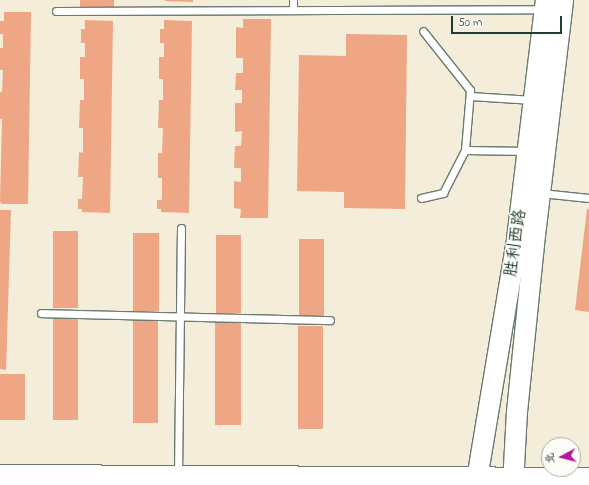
<!DOCTYPE html>
<html>
<head>
<meta charset="utf-8">
<style>
	body { margin:0 }
	#map { position:relative; width:589px; height:485px; overflow:hidden; background:#f4edd9; font-family:"Indie Flower","LXGW WenKai TC",sans-serif }
	div>[style] { position:absolute }
	.building>* { inset:0; background:#efa685; transform-origin:0 0 }
	.roads { filter:drop-shadow(1px 0 #6a7b6e) drop-shadow(-1px 0 #6a7b6e) drop-shadow(0 1px #6a7b6e) drop-shadow(0 -1px #6a7b6e) }
	.lane>* { height:7px; margin:-3.5px; padding:0 3.5px; transform-origin:3.5px; border-radius:3.5px; background:#fff }
	.secondary>* { height:20px; margin:-10px; padding:0 10px; transform-origin:10px; border-radius:10px; background:#fff }
	span { translate:-50% -50%; white-space:nowrap; text-align:center; line-height:1.15; -webkit-text-stroke:3px #fdfcf7; paint-order:stroke }
	.street-label { font-size:17px; color:#1f3d34 }
	.north { position:absolute; left:541px; top:437px; width:40px; height:40px; box-sizing:border-box; background:#fdfcf7; border:1px solid #a4b0a9; border-radius:50%; rotate:263deg; font-size:11px; font-weight:700; line-height:16px; text-align:center; color:#1f3d34 }
	.north::after { content:''; display:block; margin:auto; width:14px; height:18px; background:#b5179e; clip-path:polygon(50% 0,100% 100%,50% 72%,0 100%) }
	.scale { position:absolute; left:451px; top:16px; width:111px; height:18px; box-sizing:border-box; border:2px solid #1f3d34; border-top:0; padding-left:5px; font-size:12px; line-height:14px; white-space:nowrap; color:#1f3d34; -webkit-text-stroke:3px #fdfcf7; paint-order:stroke }
</style>
</head>
<body>
<div id="map">
	<div class="building">
		<div style="left:80px;top:0;width:34px;height:7px"></div>
		<div style="clip-path:polygon(165px 0,193px 0,193px 2px,165px 1px)"></div>
		<div style="clip-path:polygon(4px 12px,31px 12px,28px 204px,1px 204px,0 201px,2px 119px,0 119px,0 92px,2px 92px,3px 70px,0 70px,0 48px,3px 48px,3px 34px,0 34px,0 21px,4px 21px)"></div>
		<div style="clip-path:polygon(243px 19px,271px 19px,268px 218px,240px 218px,241px 209px,234px 208px,234px 181px,241px 182px,241px 168px,234px 168px,235px 146px,241px 146px,242px 131px,235px 132px,235px 103px,242px 103px,242px 90px,235px 90px,236px 73px,243px 73px,243px 58px,236px 58px,236px 27px,243px 28px)"></div>
		<div style="clip-path:polygon(85px 20px,113px 21px,110px 213px,82px 212px,82px 209px,78px 209px,78px 199px,82px 199px,83px 177px,78px 177px,79px 152px,83px 153px,83px 128px,79px 128px,80px 100px,84px 100px,84px 79px,80px 79px,80px 57px,85px 57px,85px 43px,81px 43px,81px 29px,85px 29px)"></div>
		<div style="clip-path:polygon(164px 20px,192px 21px,189px 213px,161px 212px,161px 209px,157px 209px,157px 200px,162px 200px,162px 178px,158px 178px,158px 153px,162px 153px,163px 128px,158px 128px,159px 100px,163px 100px,163px 79px,159px 79px,159px 57px,164px 57px,164px 43px,160px 43px,160px 29px,164px 29px)"></div>
		<div style="clip-path:polygon(346px 34px,407px 35px,405px 209px,344px 208px,344px 192px,297px 191px,299px 55px,346px 56px)"></div>
		<div style="clip-path:polygon(587px 209px,589px 209px,589px 312px,575px 310px)"></div>
		<div style="clip-path:polygon(0 210px,11px 210px,6px 370px,0 369px)"></div>
		<div style="left:53px;top:231px;width:25px;height:77px"></div>
		<div style="left:133px;top:233px;width:26px;height:78px"></div>
		<div style="left:216px;top:235px;width:25px;height:78px"></div>
		<div style="left:299px;top:239px;width:25px;height:78px"></div>
		<div style="left:53px;top:318px;width:25px;height:102px"></div>
		<div style="left:133px;top:320px;width:25px;height:103px"></div>
		<div style="left:215px;top:322px;width:26px;height:103px"></div>
		<div style="left:298px;top:326px;width:25px;height:103px"></div>
		<div style="left:0;top:374px;width:25px;height:46px"></div>
	</div>
	<div class="roads">
		<div class="lane">
			<div style="left:293px;top:10px;width:10px;rotate:-90deg"></div>
			<div style="left:56px;top:11px;width:488px;rotate:-0.2deg"></div>
			<div style="left:470px;top:96px;width:63px;rotate:3.6deg"></div>
			<div style="left:465px;top:150px;width:62px;rotate:0.9deg"></div>
			<div style="left:541px;top:193px;width:48px;rotate:5.9deg"></div>
			<div style="left:421px;top:198px;width:23px;rotate:-13deg"></div>
			<div style="left:443px;top:193px;width:48px;rotate:-62.9deg"></div>
			<div style="left:465px;top:150px;width:60px;rotate:-85.2deg"></div>
			<div style="left:470px;top:90px;width:75px;rotate:-128.5deg"></div>
			<div style="left:41px;top:313px;width:289px;rotate:1.4deg"></div>
			<div style="left:178px;top:474px;width:246px;rotate:-89.3deg"></div>
		</div>
		<div class="secondary">
			<div style="left:0;top:475px;width:589px;rotate:0.29deg"></div>
			<div style="left:476px;top:485px;width:249px;rotate:-80.5deg"></div>
			<div style="left:517px;top:239px;width:241px;rotate:-83.1deg"></div>
			<div style="left:513px;top:485px;width:73px;rotate:-86.9deg"></div>
			<div style="left:517px;top:412px;width:169px;rotate:-84.2deg"></div>
			<div style="left:534px;top:244px;width:246px;rotate:-83.2deg"></div>
		</div>
	</div>
	<div class="street-label">
		<span style="left:516px;top:243px;rotate:-82deg">胜利西路</span>
	</div>
	<div class="north">北</div>
	<div class="scale">50 m</div>
</div>
</body>
</html>
